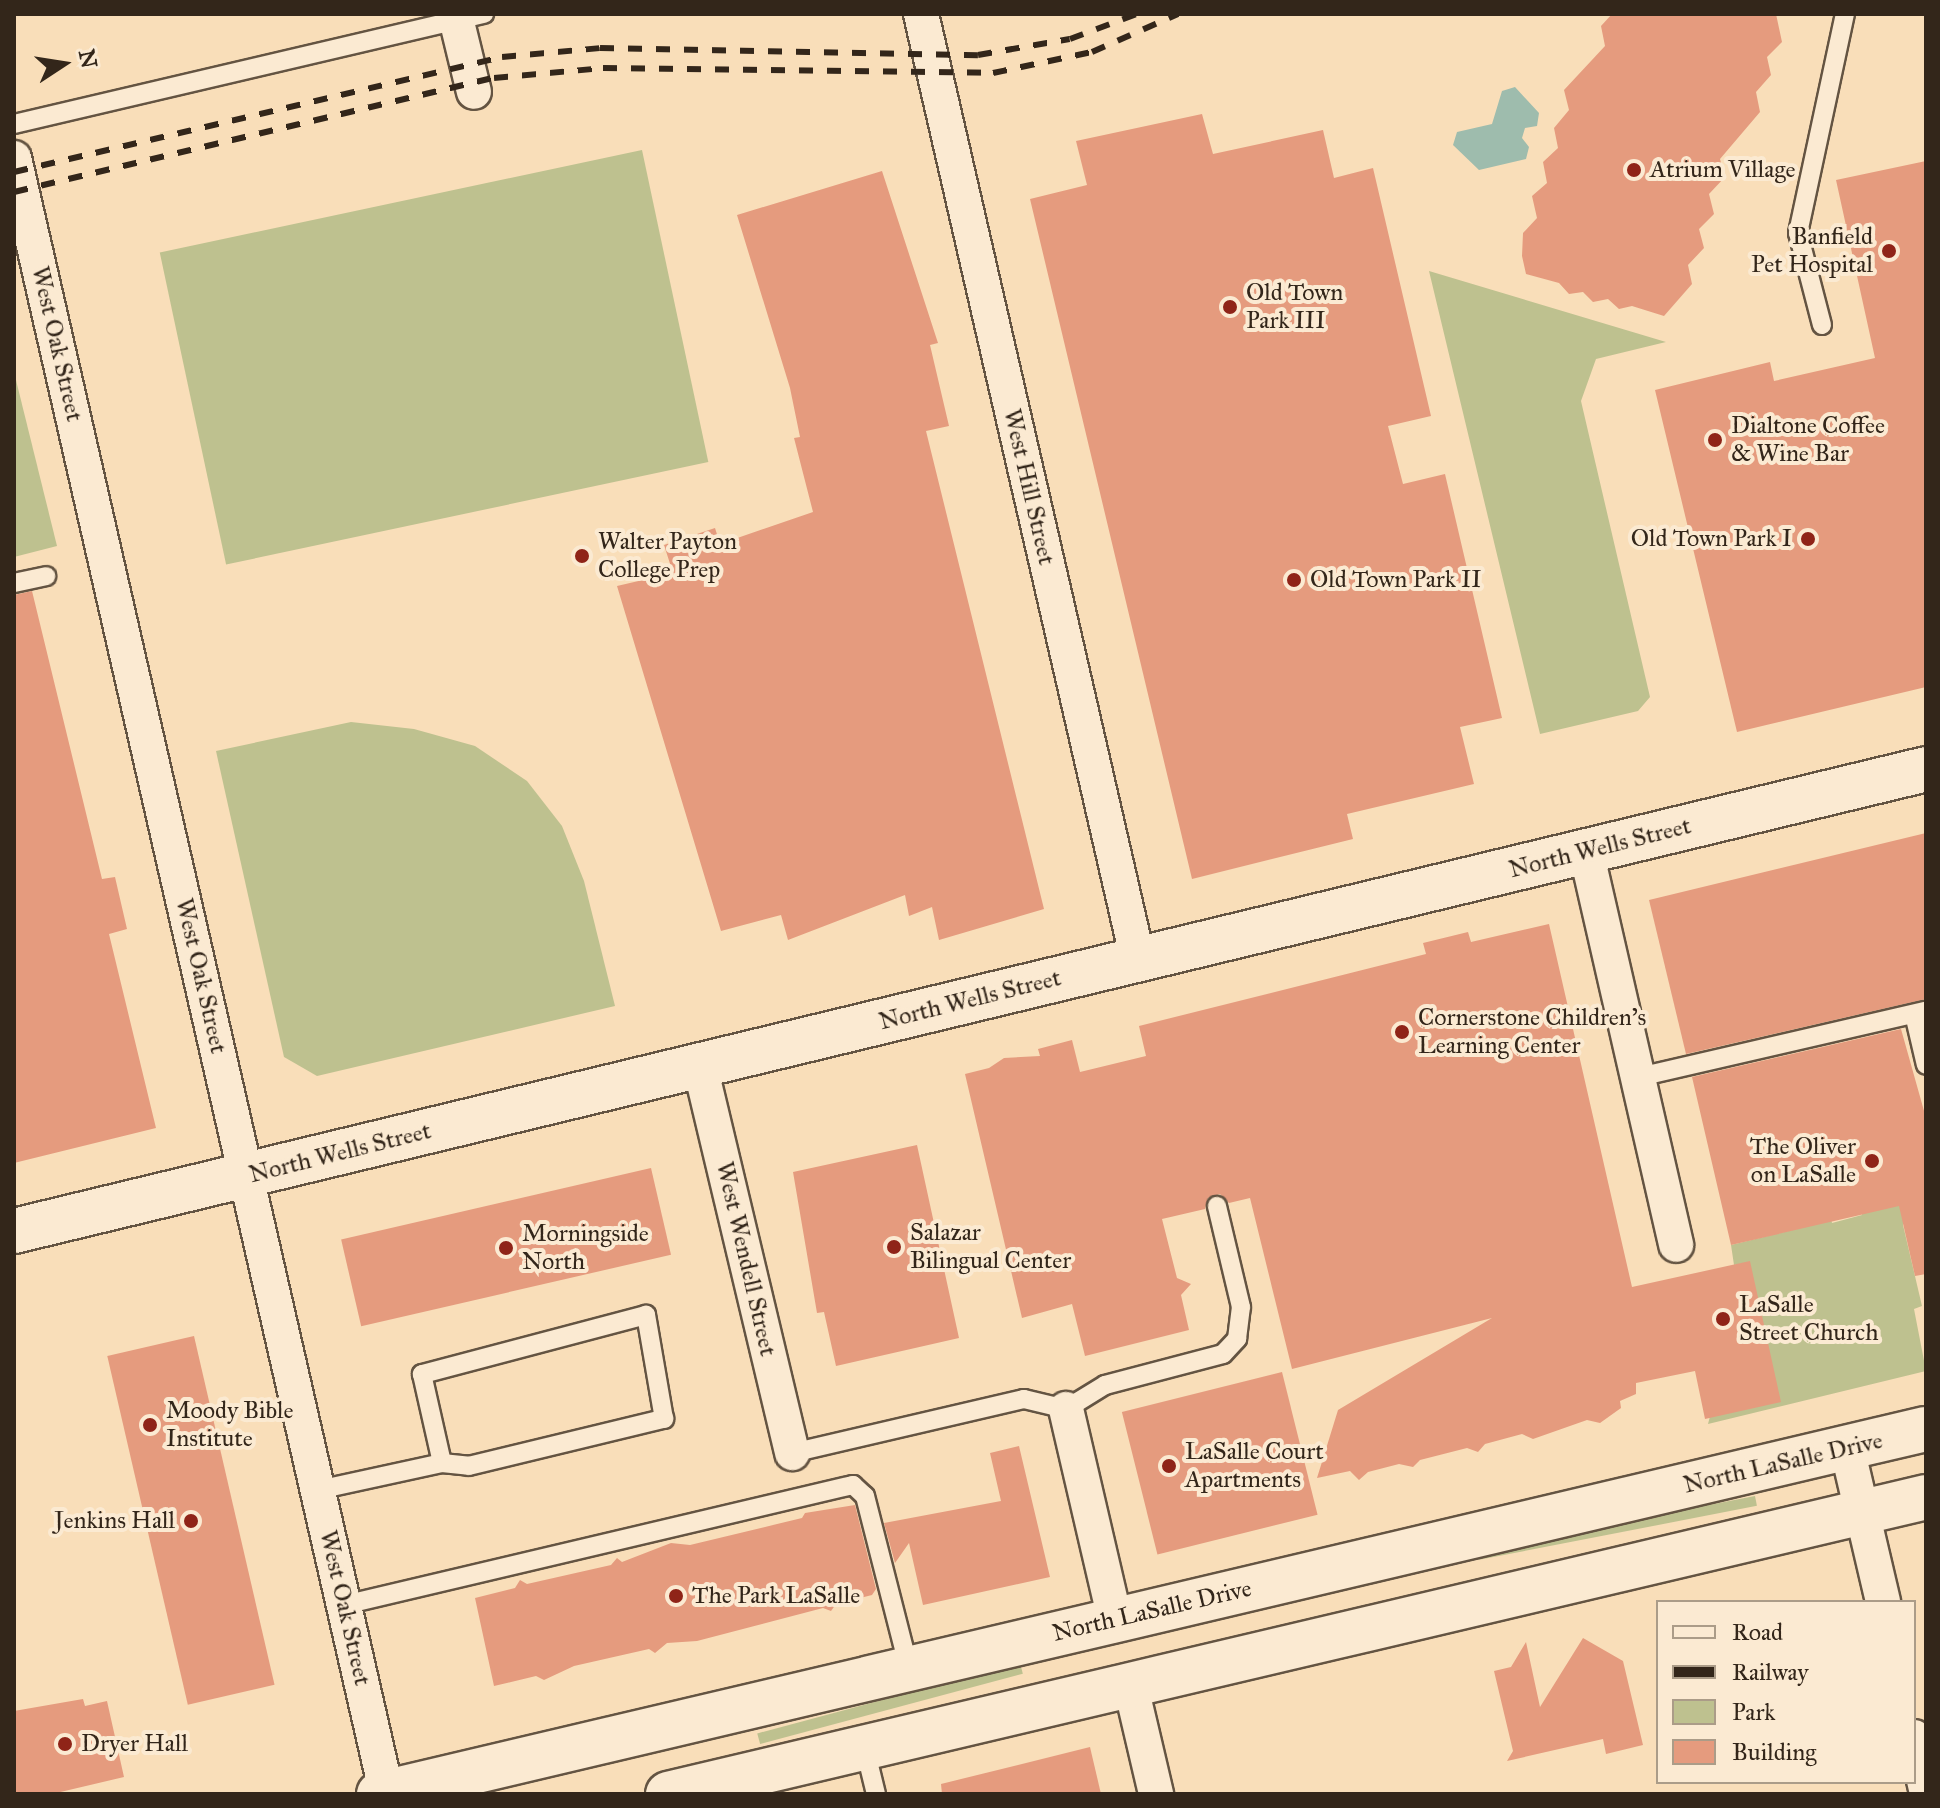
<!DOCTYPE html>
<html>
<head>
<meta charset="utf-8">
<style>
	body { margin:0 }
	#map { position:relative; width:1940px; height:1808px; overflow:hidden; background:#f9deb9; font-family:"IM FELL Great Primer",serif }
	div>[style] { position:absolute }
	.green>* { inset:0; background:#bec18f; transform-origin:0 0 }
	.water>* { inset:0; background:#9ebcad }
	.building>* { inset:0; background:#e59b7e; transform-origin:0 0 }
	.roads { filter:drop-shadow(2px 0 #645442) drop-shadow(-2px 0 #645442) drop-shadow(0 2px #645442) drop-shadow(0 -2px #645442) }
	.service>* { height:18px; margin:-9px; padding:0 9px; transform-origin:9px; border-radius:9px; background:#fbead2 }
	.minor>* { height:34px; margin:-17px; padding:0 17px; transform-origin:17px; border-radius:17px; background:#fbead2 }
	.tertiary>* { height:44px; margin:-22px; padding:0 22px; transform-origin:22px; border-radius:22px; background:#fbead2 }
	.secondary>* { height:44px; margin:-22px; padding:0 22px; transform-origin:22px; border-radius:22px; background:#fbead2 }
	.rail>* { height:6px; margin-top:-3px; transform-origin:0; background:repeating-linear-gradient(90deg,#33261a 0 14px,transparent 0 28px) }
	.dots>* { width:22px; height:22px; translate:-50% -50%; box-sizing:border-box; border:4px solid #fbead2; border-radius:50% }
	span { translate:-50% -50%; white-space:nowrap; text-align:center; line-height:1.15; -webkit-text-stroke:8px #fbead2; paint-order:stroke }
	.poi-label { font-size:24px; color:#33261a }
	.left { translate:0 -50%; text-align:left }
	.right { translate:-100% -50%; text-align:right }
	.street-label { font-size:24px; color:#33261a }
	.frame { position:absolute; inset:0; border:16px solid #33261a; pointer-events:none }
	.legend { position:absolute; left:1656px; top:1600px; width:260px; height:184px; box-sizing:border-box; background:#fbead2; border:2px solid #ab9c88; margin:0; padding:10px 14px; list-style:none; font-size:24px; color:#33261a }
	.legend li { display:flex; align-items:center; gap:16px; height:40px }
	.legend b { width:40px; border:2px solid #ab9c88 }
	.north { position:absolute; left:24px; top:24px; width:80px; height:80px; -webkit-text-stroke:6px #fbead2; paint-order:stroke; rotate:78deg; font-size:22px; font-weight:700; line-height:32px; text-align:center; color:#33261a }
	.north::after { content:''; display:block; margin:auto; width:28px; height:36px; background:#33261a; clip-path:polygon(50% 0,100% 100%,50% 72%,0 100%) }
</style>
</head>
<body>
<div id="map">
	<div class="green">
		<div style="left:642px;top:150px;width:319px;height:493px;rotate:78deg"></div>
		<div style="clip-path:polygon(1429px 271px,1666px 342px,1596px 359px,1581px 401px,1650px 697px,1638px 711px,1540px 734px)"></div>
		<div style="clip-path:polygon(14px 372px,57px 546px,14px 557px)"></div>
		<div style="clip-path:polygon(351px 722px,414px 729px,475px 746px,527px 781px,562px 826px,584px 881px,615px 1006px,317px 1076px,284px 1057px,216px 751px)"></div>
		<div style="clip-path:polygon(1809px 1127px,1832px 1223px,1862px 1215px,1859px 1199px,1908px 1187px,1903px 1225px,1922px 1306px,1914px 1309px,1926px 1371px,1708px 1424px,1750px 1262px,1734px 1265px,1731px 1245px,1796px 1229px)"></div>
		<div style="left:1755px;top:1496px;width:10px;height:283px;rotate:79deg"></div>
		<div style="left:1020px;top:1663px;width:11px;height:272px;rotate:75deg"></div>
	</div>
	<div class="water">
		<div style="clip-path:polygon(1515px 87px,1539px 113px,1537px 126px,1525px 128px,1522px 138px,1529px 147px,1526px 159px,1479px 170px,1453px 145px,1457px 132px,1492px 124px,1502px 91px)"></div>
	</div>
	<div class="building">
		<div style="clip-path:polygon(1612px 14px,1776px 14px,1782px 42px,1767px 57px,1771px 75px,1756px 92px,1760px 112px,1720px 159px,1725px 177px,1709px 194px,1714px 214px,1699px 229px,1704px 248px,1688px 265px,1692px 284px,1664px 316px,1632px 306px,1619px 309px,1608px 299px,1593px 302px,1583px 292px,1569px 294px,1559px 283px,1526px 274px,1522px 256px,1523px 233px,1537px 218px,1532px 196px,1547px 183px,1543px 162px,1558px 148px,1554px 128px,1569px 110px,1564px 90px,1605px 46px,1601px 26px)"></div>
		<div style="clip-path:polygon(1202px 114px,1213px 154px,1323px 130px,1334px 178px,1373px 168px,1431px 416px,1388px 426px,1403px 484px,1445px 474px,1502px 718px,1460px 727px,1474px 784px,1347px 814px,1353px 839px,1192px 879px,1030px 199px,1087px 185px,1076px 141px)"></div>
		<div style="clip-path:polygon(1926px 161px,1926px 687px,1737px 732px,1655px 390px,1770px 362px,1774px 381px,1875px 358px,1836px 180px)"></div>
		<div style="clip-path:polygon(882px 171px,938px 343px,930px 345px,949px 426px,926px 431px,1044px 909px,939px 940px,932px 907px,909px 916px,905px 895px,788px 940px,781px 915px,721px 931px,617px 586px,673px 573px,664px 545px,715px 528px,720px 544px,813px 512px,794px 438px,800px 437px,790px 388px,737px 215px)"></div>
		<div style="clip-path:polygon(32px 591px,102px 879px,115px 877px,127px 929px,109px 934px,156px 1128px,14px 1163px,14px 595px)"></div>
		<div style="clip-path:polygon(1926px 833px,1926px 999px,1686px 1054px,1649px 900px)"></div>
		<div style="clip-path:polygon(1549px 924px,1632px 1287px,1750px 1261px,1781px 1402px,1705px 1419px,1695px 1371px,1636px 1383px,1636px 1394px,1620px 1401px,1621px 1408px,1600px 1423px,1587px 1420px,1533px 1439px,1522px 1434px,1485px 1444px,1478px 1452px,1467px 1448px,1420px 1460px,1413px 1467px,1399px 1464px,1368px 1472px,1359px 1480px,1350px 1471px,1317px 1478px,1338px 1410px,1492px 1318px,1292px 1369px,1250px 1198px,1229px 1203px,1220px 1194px,1208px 1198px,1205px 1209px,1162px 1219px,1177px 1278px,1191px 1284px,1181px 1295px,1189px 1330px,1085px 1356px,1072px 1304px,1022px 1318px,965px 1074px,989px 1068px,1004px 1058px,1040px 1056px,1038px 1049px,1072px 1040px,1080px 1072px,1146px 1056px,1139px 1026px,1426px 954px,1423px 943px,1468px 932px,1471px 942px)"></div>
		<div style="clip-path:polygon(1901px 1029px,1926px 1118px,1926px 1274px,1915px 1276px,1899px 1206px,1731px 1245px,1692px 1077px)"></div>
		<div style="clip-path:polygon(917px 1145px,959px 1338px,836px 1366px,824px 1312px,817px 1313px,793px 1172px)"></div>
		<div style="left:651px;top:1168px;width:89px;height:318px;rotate:77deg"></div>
		<div style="left:194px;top:1336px;width:358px;height:89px;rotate:77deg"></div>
		<div style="left:1282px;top:1372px;width:147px;height:165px;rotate:76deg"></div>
		<div style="clip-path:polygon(1019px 1446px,1050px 1577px,923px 1605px,909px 1543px,895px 1563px,884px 1523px,1001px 1501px,990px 1453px)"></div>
		<div style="clip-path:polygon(855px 1505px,876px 1589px,872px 1595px,836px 1604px,831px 1611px,823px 1608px,697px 1641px,667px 1643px,655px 1653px,649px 1649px,574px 1666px,544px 1680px,536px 1676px,494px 1686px,475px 1598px,515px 1588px,520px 1580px,527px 1584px,611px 1565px,617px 1558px,622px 1562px,671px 1543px,690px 1545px,802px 1518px,805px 1513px)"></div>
		<div style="clip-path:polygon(1583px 1638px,1623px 1661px,1643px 1745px,1606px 1754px,1603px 1739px,1507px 1761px,1513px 1751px,1494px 1671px,1511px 1667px,1526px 1642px,1540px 1707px)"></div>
		<div style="clip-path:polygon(83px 1699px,85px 1706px,107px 1701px,124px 1777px,52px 1794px,14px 1794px,14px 1711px)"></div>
		<div style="clip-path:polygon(1090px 1747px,1101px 1794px,942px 1794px,941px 1784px)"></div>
	</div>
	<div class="roads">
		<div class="service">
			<div style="left:14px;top:124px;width:483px;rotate:-13.2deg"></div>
			<div style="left:1822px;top:325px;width:95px;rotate:-104.6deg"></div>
			<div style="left:1798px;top:233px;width:224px;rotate:-77.9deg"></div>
			<div style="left:14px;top:583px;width:33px;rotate:-12deg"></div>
			<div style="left:1914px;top:1014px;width:52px;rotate:76.8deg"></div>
			<div style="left:1639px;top:1077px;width:294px;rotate:-13deg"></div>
			<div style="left:792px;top:1453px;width:238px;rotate:-13.1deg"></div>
			<div style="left:1024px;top:1399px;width:43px;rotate:13.4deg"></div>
			<div style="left:1066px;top:1409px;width:46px;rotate:-31.6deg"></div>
			<div style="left:1105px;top:1385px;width:122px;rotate:-14.7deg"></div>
			<div style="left:1223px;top:1354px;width:21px;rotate:-47deg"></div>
			<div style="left:1237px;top:1339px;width:32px;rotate:-83deg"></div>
			<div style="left:1241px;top:1307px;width:104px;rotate:-103.4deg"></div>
			<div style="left:318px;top:1490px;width:127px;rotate:-12.3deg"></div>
			<div style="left:442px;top:1463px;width:27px;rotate:6deg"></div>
			<div style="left:469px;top:1466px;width:201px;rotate:-13.6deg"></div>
			<div style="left:664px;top:1419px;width:106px;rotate:-99.8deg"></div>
			<div style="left:646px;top:1315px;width:232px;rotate:165.2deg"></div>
			<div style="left:422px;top:1374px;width:91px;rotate:77.3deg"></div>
			<div style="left:344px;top:1605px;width:523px;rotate:-13.27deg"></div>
			<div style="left:853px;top:1485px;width:16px;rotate:43deg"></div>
			<div style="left:865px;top:1496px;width:178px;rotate:75.7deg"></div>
			<div style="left:865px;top:1749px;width:46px;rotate:76.3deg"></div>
		</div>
		<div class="minor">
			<div style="left:455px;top:14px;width:80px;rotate:76.3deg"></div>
			<div style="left:921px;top:14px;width:971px;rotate:77.08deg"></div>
			<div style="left:14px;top:158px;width:1678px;rotate:77.16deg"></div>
			<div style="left:1586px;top:851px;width:404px;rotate:77.1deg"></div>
			<div style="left:700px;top:1066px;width:398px;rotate:76.6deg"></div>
			<div style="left:1066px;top:1409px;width:217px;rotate:76.9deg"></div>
			<div style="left:1847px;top:1448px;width:158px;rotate:76.8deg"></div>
			<div style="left:1131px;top:1687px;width:110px;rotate:76.8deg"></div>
			<div style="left:1914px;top:1737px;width:53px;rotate:77deg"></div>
		</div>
		<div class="tertiary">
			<div style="left:14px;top:1231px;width:1967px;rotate:-13.58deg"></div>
		</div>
		<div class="secondary">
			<div style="left:379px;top:1794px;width:1589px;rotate:-13.28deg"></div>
			<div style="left:668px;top:1794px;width:1293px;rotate:-13.28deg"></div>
		</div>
	</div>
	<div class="rail">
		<div style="left:14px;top:172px;width:501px;rotate:-13.26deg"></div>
		<div style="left:502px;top:57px;width:98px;rotate:-5.2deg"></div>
		<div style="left:600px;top:48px;width:378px;rotate:1.1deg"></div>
		<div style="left:978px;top:55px;width:93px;rotate:-9.9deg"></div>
		<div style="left:1070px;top:39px;width:72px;rotate:-20.5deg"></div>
		<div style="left:14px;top:192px;width:493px;rotate:-13.4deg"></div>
		<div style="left:494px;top:78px;width:109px;rotate:-5.2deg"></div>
		<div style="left:603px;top:68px;width:390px;rotate:0.7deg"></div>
		<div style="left:993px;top:73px;width:101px;rotate:-12deg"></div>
		<div style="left:1092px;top:52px;width:94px;rotate:-23.8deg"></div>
	</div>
	<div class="dots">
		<div style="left:1634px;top:170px;background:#8f2418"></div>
		<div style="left:1889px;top:251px;background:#8f2418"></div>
		<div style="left:1230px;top:307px;background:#8f2418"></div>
		<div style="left:1715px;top:440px;background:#8f2418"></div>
		<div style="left:1808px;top:539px;background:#8f2418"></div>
		<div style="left:582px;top:556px;background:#8f2418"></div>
		<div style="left:1294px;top:580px;background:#8f2418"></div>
		<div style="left:1402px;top:1032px;background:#8f2418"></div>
		<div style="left:1872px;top:1161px;background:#8f2418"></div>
		<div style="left:894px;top:1247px;background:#8f2418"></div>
		<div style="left:506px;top:1248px;background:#8f2418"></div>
		<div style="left:1723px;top:1319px;background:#8f2418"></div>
		<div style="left:150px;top:1425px;background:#8f2418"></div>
		<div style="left:1169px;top:1466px;background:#8f2418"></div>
		<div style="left:191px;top:1521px;background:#8f2418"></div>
		<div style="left:676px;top:1596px;background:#8f2418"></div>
		<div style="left:65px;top:1744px;background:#8f2418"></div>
	</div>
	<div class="poi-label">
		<span class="left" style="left:1650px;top:170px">Atrium Village</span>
		<span class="right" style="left:1873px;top:251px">Banfield<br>Pet Hospital</span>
		<span class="left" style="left:1246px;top:307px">Old Town<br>Park III</span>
		<span class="left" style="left:1731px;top:440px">Dialtone Coffee<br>&amp; Wine Bar</span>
		<span class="right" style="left:1792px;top:539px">Old Town Park I</span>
		<span class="left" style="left:598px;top:556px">Walter Payton<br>College Prep</span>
		<span class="left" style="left:1310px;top:580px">Old Town Park II</span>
		<span class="left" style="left:1418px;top:1032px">Cornerstone Children's<br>Learning Center</span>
		<span class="right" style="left:1856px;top:1161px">The Oliver<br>on LaSalle</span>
		<span class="left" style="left:910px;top:1247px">Salazar<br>Bilingual Center</span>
		<span class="left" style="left:522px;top:1248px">Morningside<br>North</span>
		<span class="left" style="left:1739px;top:1319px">LaSalle<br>Street Church</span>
		<span class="left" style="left:166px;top:1425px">Moody Bible<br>Institute</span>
		<span class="left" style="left:1185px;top:1466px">LaSalle Court<br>Apartments</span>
		<span class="right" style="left:175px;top:1521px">Jenkins Hall</span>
		<span class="left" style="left:692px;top:1596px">The Park LaSalle</span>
		<span class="left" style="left:81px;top:1744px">Dryer Hall</span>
	</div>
	<div class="street-label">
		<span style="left:57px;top:344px;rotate:77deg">West Oak Street</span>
		<span style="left:1029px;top:487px;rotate:77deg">West Hill Street</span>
		<span style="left:1600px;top:848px;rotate:-14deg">North Wells Street</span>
		<span style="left:201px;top:976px;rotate:77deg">West Oak Street</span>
		<span style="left:970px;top:1000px;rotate:-14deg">North Wells Street</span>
		<span style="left:340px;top:1153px;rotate:-14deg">North Wells Street</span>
		<span style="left:746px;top:1259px;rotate:77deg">West Wendell Street</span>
		<span style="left:1783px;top:1463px;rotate:-13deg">North LaSalle Drive</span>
		<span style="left:345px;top:1608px;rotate:77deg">West Oak Street</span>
		<span style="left:1152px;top:1611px;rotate:-13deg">North LaSalle Drive</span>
	</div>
	<div class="frame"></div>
	<ul class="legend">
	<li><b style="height:10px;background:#fbead2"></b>Road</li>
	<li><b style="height:10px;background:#33261a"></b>Railway</li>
	<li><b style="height:22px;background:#bec18f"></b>Park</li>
	<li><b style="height:22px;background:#e59b7e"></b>Building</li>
	</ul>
	<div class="north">N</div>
</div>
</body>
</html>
